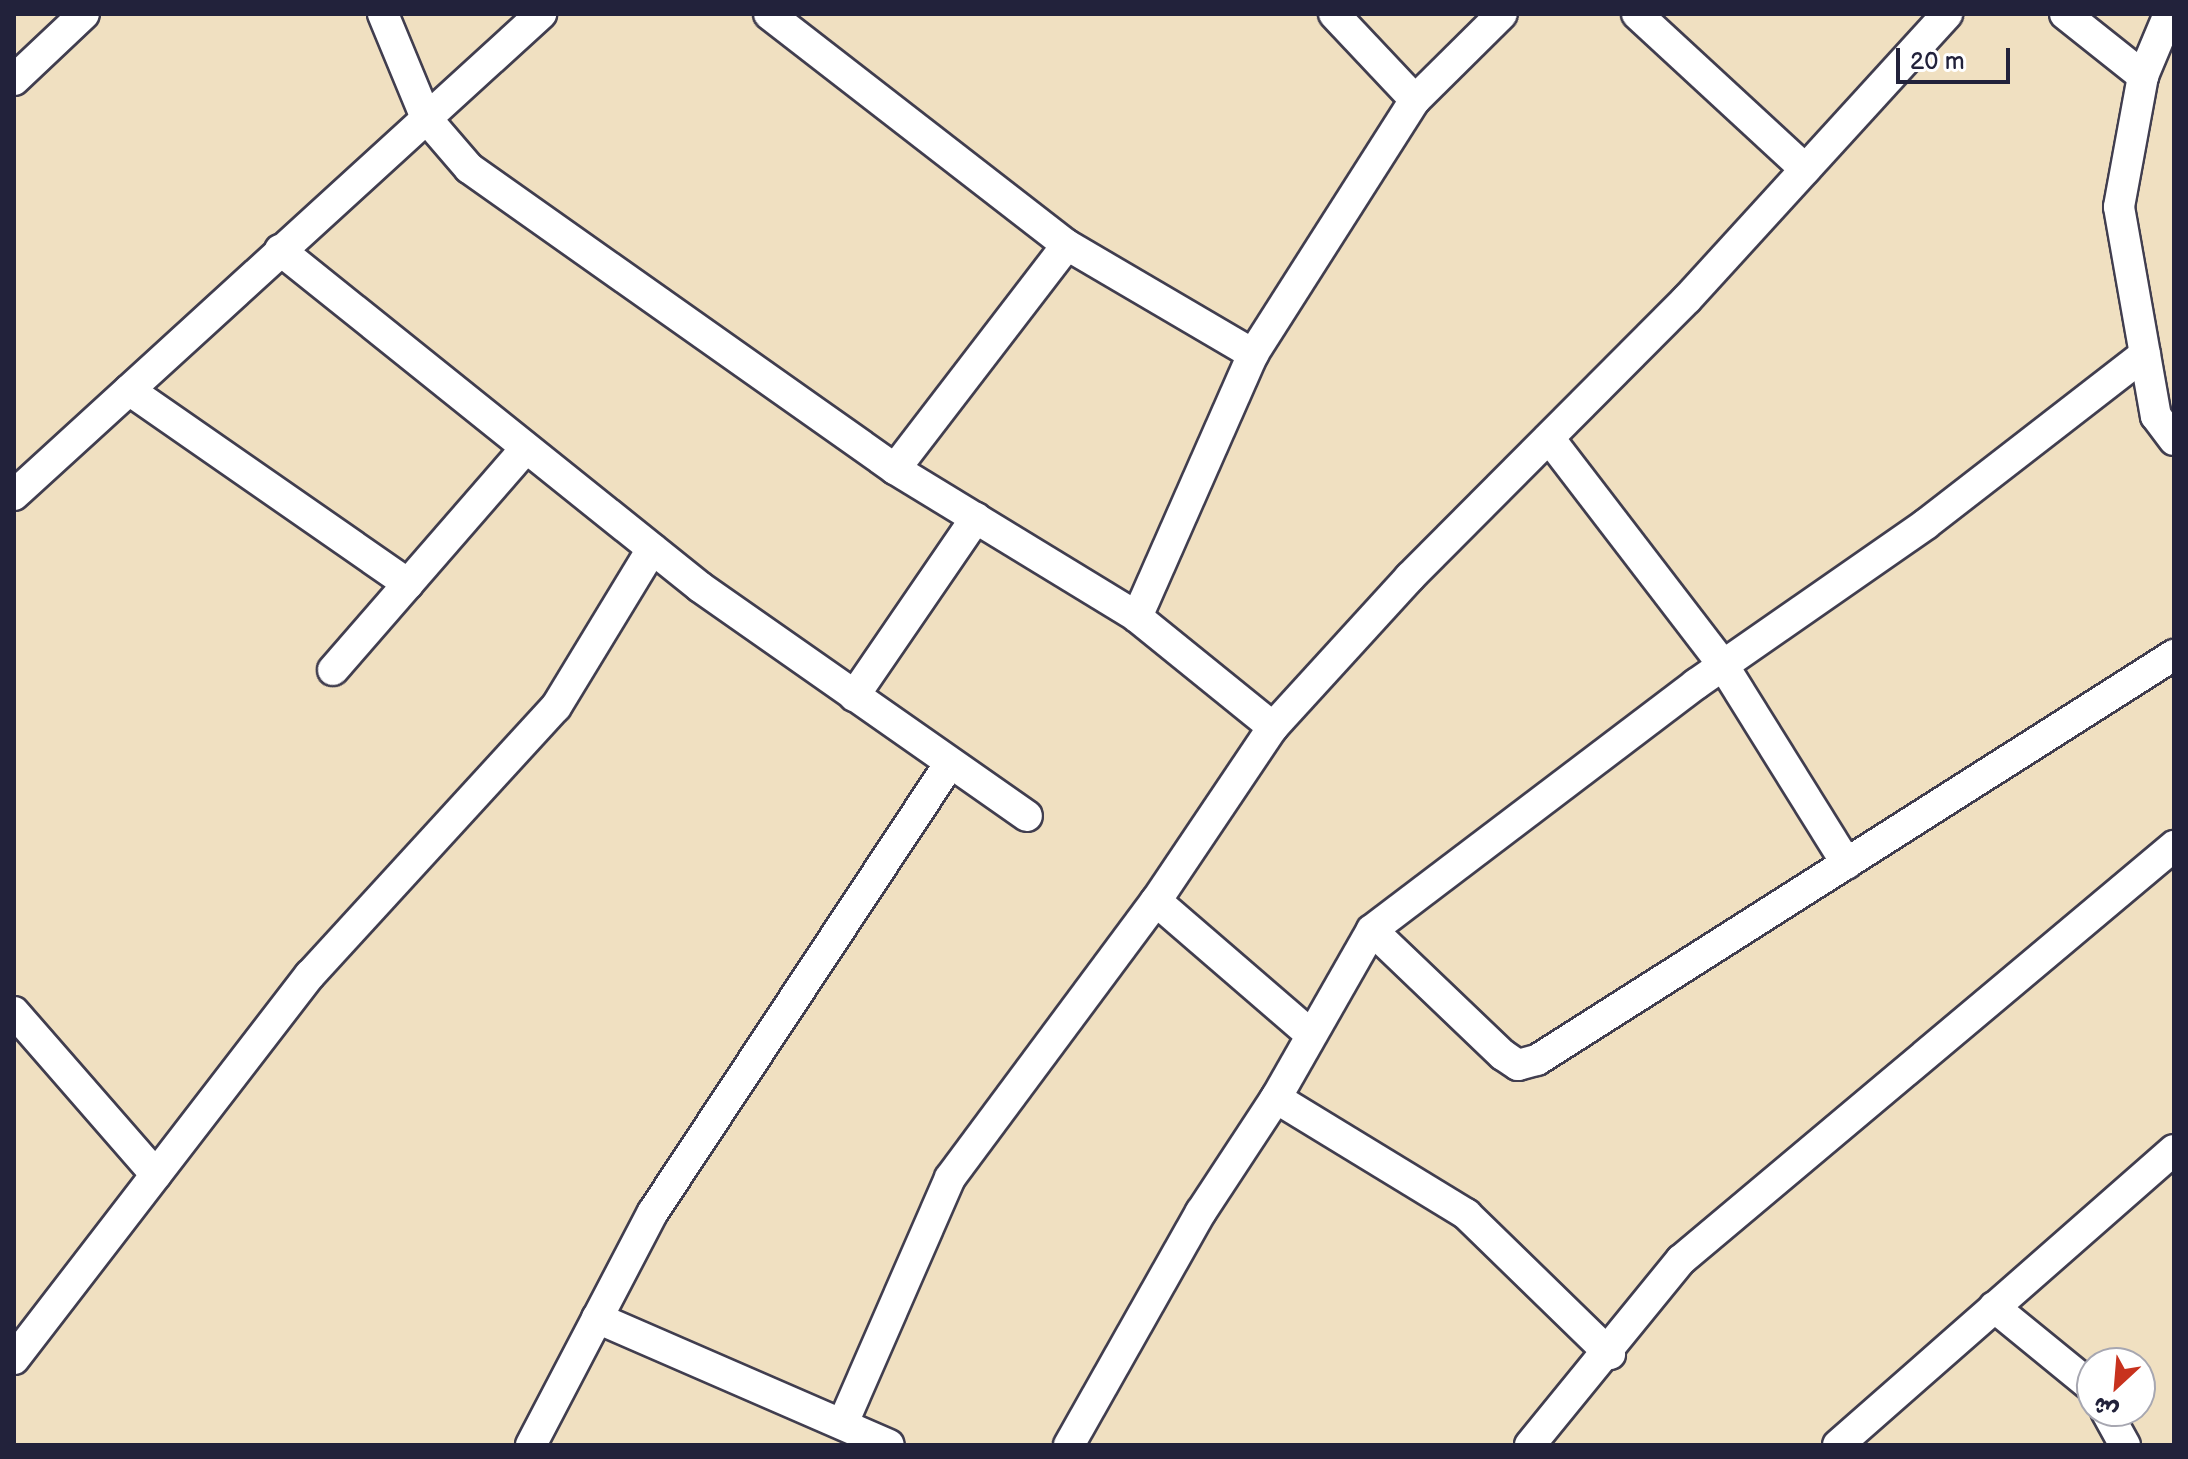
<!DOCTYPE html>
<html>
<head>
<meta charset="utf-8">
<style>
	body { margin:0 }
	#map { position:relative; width:2188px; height:1459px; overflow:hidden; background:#f0e0c1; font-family:"Balsamiq Sans","Playpen Sans Arabic",sans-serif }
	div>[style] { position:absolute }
	.roads { filter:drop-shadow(2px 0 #413e4f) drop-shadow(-2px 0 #413e4f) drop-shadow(0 2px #413e4f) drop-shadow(0 -2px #413e4f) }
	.minor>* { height:30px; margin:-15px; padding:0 15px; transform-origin:15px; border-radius:15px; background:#fff }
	span { translate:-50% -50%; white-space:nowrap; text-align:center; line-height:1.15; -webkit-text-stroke:7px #fff; paint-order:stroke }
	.frame { position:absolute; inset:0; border:16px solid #22223b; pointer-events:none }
	.north { position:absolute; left:2076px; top:1347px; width:80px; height:80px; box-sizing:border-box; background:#fff; border:2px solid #a7a7b1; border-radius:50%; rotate:206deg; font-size:22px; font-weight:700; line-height:32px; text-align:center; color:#22223b }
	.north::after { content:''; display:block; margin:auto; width:28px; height:36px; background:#c8321e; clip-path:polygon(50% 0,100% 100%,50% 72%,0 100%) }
	.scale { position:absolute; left:1896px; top:48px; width:114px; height:36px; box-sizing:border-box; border:4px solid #22223b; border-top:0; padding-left:10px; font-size:24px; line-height:28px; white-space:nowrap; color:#22223b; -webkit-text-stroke:6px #fff; paint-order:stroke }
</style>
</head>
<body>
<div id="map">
	<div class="roads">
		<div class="minor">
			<div style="left:383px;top:14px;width:113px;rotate:67.5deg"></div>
			<div style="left:426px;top:118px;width:66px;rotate:49.3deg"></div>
			<div style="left:469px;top:168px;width:522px;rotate:35.24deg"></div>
			<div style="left:895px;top:469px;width:284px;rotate:31.4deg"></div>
			<div style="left:1137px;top:617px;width:175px;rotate:39deg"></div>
			<div style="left:769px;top:14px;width:377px;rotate:37.8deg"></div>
			<div style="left:1067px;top:245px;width:216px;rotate:30.4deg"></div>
			<div style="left:1334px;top:14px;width:118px;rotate:46.7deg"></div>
			<div style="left:1637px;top:14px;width:229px;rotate:42.7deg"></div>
			<div style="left:2065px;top:14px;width:100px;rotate:38.5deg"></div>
			<div style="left:2169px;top:14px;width:67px;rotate:112.8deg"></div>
			<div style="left:2143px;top:76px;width:133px;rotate:100.4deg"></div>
			<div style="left:2119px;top:207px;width:212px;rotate:80deg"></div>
			<div style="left:2156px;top:416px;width:30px;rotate:53deg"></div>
			<div style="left:14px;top:80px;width:96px;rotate:-43.3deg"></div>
			<div style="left:280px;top:250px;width:538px;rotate:38.74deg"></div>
			<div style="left:700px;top:587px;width:399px;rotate:35deg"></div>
			<div style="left:129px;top:390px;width:340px;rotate:34.8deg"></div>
			<div style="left:1549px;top:438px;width:286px;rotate:52.5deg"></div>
			<div style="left:1723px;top:665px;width:234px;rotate:58.1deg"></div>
			<div style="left:895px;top:469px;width:282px;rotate:-52.5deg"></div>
			<div style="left:14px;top:495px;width:714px;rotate:-42.39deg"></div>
			<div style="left:1137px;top:617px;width:287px;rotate:-66.2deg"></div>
			<div style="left:1253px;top:354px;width:301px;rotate:-57.5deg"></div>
			<div style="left:1415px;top:100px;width:122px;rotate:-44.7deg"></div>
			<div style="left:333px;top:670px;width:294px;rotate:-49deg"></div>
			<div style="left:854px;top:696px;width:216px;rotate:-55.6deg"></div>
			<div style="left:1156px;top:901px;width:203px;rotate:40.8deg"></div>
			<div style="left:1372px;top:930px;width:181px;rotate:43.7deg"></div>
			<div style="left:1503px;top:1055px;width:18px;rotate:34deg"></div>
			<div style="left:1518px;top:1065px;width:20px;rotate:-15deg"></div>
			<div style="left:1537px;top:1060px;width:755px;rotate:-32.45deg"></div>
			<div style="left:14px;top:1012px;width:216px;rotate:48.9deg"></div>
			<div style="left:1276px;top:1098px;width:223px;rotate:31.4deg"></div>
			<div style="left:1466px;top:1214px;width:201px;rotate:44.2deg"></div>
			<div style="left:1994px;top:1307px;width:127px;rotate:39.2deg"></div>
			<div style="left:597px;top:1318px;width:318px;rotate:23.5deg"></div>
			<div style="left:14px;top:1359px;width:485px;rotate:-52.4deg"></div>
			<div style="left:310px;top:975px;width:364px;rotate:-47.5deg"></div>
			<div style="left:556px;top:707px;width:185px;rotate:-58.7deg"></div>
			<div style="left:2106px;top:1411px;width:39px;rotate:61deg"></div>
			<div style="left:843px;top:1423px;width:267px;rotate:-66.4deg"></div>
			<div style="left:950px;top:1178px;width:345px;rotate:-53.4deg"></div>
			<div style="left:1156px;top:901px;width:210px;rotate:-56.1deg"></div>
			<div style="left:1273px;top:727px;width:203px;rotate:-47.6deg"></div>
			<div style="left:1410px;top:577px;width:392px;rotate:-45.1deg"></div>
			<div style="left:1687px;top:299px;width:386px;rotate:-47.6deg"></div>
			<div style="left:531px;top:1445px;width:263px;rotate:-62.4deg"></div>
			<div style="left:653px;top:1212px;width:538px;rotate:-56.52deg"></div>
			<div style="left:1069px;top:1445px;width:268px;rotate:-60.5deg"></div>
			<div style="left:1201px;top:1212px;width:136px;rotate:-56.7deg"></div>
			<div style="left:1276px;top:1098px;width:193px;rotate:-60.3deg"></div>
			<div style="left:1372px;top:930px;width:407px;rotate:-37.2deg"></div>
			<div style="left:1696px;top:684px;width:280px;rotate:-34.8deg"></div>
			<div style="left:1926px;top:524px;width:277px;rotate:-37.8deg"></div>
			<div style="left:1530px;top:1445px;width:239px;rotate:-50.8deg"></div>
			<div style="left:1681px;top:1260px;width:644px;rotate:-40.02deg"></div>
			<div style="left:1838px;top:1445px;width:447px;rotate:-41.3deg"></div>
		</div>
	</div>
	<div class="frame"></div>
	<div class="north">ش</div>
	<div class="scale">20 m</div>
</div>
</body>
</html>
